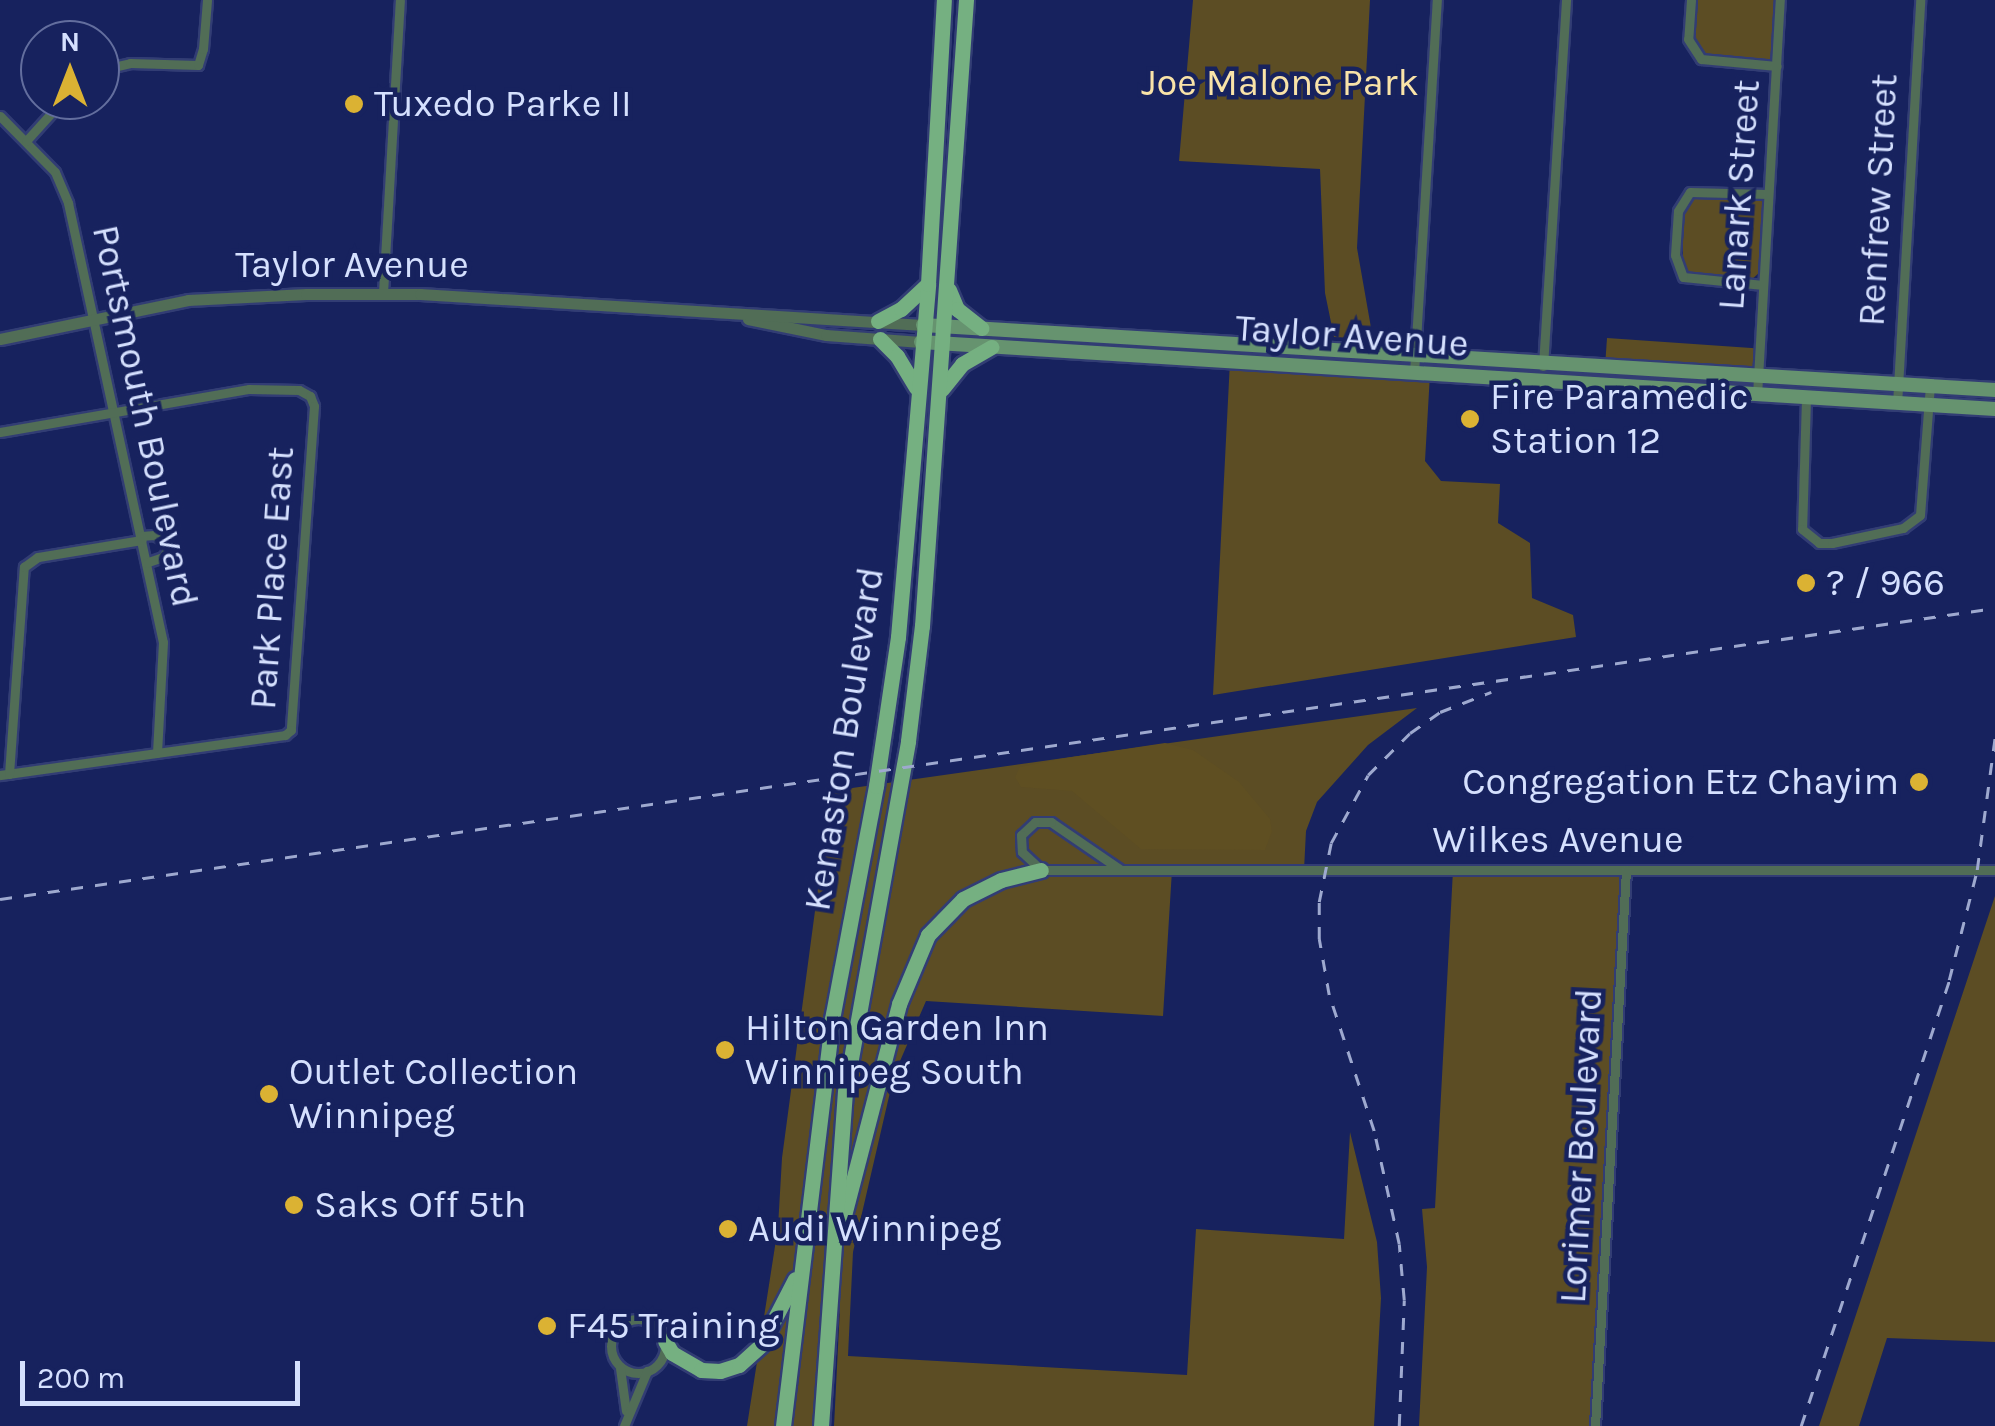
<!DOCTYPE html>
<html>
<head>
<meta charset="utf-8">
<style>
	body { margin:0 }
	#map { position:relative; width:1995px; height:1426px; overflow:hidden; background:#17225e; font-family:Karla,sans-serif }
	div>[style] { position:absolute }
	.green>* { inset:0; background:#5c4d24; transform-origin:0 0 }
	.forest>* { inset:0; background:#5f4f22 }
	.roads { filter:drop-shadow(2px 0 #323d74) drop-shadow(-2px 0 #323d74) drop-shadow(0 2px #323d74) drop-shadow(0 -2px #323d74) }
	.minor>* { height:9px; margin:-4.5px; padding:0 4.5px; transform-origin:4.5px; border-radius:4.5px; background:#516d56 }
	.minor>.ring { margin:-4.5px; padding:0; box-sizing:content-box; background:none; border:9px solid #516d56; border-radius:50% }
	.tertiary>* { height:11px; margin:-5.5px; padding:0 5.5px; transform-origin:5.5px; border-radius:5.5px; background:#516d56 }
	.secondary>* { height:14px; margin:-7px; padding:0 7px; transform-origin:7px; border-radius:7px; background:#66936f }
	.primary>* { height:15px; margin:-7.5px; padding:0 7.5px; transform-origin:7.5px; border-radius:7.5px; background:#75b081 }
	.rail>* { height:2.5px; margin-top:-1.25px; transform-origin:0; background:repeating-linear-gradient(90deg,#9ea9cf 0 12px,transparent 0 24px) }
	.dots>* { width:28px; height:28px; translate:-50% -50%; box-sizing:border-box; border:5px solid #17225e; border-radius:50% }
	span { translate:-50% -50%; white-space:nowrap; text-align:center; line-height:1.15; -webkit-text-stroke:9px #17225e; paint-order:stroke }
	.park-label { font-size:38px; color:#f9e3a8 }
	.poi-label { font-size:38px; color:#d5e0fe }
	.left { translate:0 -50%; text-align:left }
	.right { translate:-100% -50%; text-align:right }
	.street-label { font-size:38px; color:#d5e0fe }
	.north { position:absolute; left:20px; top:20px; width:100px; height:100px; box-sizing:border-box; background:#17225e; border:2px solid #636e9e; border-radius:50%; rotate:0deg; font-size:28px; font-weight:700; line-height:40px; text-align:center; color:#d5e0fe }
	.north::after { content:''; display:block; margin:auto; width:35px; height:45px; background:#dbb233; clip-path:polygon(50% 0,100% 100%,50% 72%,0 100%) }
	.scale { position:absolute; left:20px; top:1361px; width:280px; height:45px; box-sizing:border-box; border:5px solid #d5e0fe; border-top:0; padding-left:12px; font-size:30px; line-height:35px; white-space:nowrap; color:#d5e0fe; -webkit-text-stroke:8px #17225e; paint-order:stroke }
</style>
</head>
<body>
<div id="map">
	<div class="green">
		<div style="clip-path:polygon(1193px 0,1370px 0,1357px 248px,1373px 339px,1334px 337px,1325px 293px,1320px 169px,1179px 161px)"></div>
		<div style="clip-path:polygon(1691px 0,1780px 0,1777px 66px,1711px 61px,1690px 47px)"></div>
		<div style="clip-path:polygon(1701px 193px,1756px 197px,1763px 202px,1759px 273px,1751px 280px,1695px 276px,1683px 267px,1683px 211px,1689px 199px)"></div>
		<div style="left:1607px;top:338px;width:152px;height:28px;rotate:4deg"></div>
		<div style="clip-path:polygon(1230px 361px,1430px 374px,1425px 461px,1441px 481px,1500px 484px,1498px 523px,1530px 543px,1532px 598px,1573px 615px,1576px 637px,1213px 695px)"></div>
		<div style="clip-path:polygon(1556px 368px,1746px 381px,1750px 385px,1553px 375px)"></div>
		<div style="clip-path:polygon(1417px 708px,1368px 745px,1317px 802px,1306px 831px,1304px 870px,1172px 870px,1163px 1016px,926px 1001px,894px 1075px,853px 1252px,848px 1356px,1187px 1375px,1196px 1229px,1344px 1239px,1350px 1132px,1377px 1242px,1381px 1298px,1374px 1426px,834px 1426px,840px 1307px,825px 1426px,747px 1426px,778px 1227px,782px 1158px,831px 791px)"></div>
		<div style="clip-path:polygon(1453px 870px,1626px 870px,1595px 1426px,1419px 1426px,1427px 1267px,1422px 1209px,1435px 1208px)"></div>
		<div style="clip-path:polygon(1995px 896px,1995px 1342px,1887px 1338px,1859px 1426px,1819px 1426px)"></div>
	</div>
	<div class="forest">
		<div style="clip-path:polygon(1165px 743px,1193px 750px,1239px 782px,1270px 819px,1272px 831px,1265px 850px,1141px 849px,1072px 791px,1021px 787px,1015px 777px,1020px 767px,1059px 759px)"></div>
	</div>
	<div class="roads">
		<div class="minor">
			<div style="left:1691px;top:0;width:39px;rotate:94deg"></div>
			<div style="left:1688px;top:39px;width:24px;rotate:57deg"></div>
			<div style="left:1701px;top:59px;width:76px;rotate:5.3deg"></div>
			<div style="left:100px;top:70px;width:31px;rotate:-13deg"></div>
			<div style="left:130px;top:63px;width:68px;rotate:1.7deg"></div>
			<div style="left:198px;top:65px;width:17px;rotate:-73deg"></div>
			<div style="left:203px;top:49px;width:49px;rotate:-85.3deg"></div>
			<div style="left:0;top:116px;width:78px;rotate:45.5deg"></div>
			<div style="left:55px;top:172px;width:34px;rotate:67deg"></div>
			<div style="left:68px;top:203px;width:449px;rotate:77.8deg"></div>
			<div style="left:163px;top:642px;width:111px;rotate:93.1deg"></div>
			<div style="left:26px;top:141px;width:55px;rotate:-47.9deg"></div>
			<div style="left:1763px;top:285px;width:80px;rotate:-174.3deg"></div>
			<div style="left:1683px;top:277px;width:23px;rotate:-110deg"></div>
			<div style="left:1675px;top:255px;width:44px;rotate:-86.1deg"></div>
			<div style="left:1678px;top:211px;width:22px;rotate:-58deg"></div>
			<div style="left:1690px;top:192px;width:78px;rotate:1.5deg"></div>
			<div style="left:383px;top:293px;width:293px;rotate:-86.7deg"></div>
			<div style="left:1543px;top:366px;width:367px;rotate:-86.4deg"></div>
			<div style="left:1414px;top:373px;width:374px;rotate:-86.5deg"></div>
			<div style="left:1757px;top:395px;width:396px;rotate:-86.7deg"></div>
			<div style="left:1806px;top:398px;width:131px;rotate:91.7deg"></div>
			<div style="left:1802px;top:529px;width:22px;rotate:39deg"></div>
			<div style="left:1819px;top:543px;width:13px"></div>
			<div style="left:1832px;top:543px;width:73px;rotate:-11.9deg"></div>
			<div style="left:1903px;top:528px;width:21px;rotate:-37deg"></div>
			<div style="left:1920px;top:515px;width:129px;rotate:-85.6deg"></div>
			<div style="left:1897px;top:404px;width:405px;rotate:-86.7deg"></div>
			<div style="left:0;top:432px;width:253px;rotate:-9.8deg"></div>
			<div style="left:249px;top:389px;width:50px;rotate:1.1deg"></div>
			<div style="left:299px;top:390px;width:13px;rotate:29deg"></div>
			<div style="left:310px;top:396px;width:11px;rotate:68deg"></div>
			<div style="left:314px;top:406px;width:325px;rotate:94.1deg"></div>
			<div style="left:291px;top:730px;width:8px;rotate:140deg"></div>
			<div style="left:285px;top:735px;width:288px;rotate:172deg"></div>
			<div style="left:141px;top:536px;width:13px;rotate:-4deg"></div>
			<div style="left:154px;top:535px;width:10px;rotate:29deg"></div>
			<div style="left:163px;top:540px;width:11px;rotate:68deg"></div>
			<div style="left:167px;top:550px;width:8px;rotate:120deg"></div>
			<div style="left:163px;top:557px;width:18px;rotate:161deg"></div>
			<div style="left:9px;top:774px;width:208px;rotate:-85.9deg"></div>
			<div style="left:24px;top:567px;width:17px;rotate:-36deg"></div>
			<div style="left:38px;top:557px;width:105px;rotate:-9.3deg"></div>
			<div style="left:1121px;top:870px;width:85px;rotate:-145.6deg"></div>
			<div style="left:1051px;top:822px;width:16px;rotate:180deg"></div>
			<div style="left:1035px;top:822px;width:19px;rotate:137deg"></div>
			<div style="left:1021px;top:835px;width:17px;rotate:87deg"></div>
			<div style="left:1022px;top:852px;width:26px;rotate:43deg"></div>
			<div style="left:1041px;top:870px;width:954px"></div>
			<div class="ring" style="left:611px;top:1319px;width:45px;height:45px"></div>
			<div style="left:620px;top:1368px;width:43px;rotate:82.1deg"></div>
			<div style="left:624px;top:1426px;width:60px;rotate:-67.3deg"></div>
			<div style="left:1595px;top:1426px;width:557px;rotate:-86.81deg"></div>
		</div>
		<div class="tertiary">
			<div style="left:748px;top:319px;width:80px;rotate:11.6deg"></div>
			<div style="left:826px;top:335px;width:95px;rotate:4.2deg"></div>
			<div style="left:0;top:339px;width:192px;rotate:-11.7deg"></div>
			<div style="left:188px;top:300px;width:118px;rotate:-2.9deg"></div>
			<div style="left:306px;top:294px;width:114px"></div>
			<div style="left:420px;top:294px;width:504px;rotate:3.53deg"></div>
		</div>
		<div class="secondary">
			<div style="left:923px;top:325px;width:1074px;rotate:3.47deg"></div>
			<div style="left:921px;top:342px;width:1076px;rotate:3.57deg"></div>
		</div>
		<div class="primary">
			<div style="left:949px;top:290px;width:21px;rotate:67deg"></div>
			<div style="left:957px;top:309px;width:31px;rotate:38deg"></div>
			<div style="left:878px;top:321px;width:26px;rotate:-28deg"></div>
			<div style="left:901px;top:309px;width:37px;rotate:-43deg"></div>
			<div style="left:880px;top:339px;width:24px;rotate:45deg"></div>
			<div style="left:897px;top:356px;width:37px;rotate:59deg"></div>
			<div style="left:942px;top:389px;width:32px;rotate:-51deg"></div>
			<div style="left:962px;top:364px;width:34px;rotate:-30deg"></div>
			<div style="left:842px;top:1223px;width:226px;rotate:-75.4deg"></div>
			<div style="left:899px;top:1004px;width:75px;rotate:-67.2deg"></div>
			<div style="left:928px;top:935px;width:50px;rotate:-45.8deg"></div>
			<div style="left:963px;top:899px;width:42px;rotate:-26.6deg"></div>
			<div style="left:1001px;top:880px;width:41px;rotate:-14deg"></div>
			<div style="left:665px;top:1341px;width:14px;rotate:60deg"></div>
			<div style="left:672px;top:1353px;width:34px;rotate:30deg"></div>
			<div style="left:701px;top:1370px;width:19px;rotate:3deg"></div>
			<div style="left:720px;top:1371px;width:20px;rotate:-18deg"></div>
			<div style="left:739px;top:1365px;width:30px;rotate:-42deg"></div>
			<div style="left:761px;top:1345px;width:74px;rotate:-62.7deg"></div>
			<div style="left:783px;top:1426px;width:410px;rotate:-83.1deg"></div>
			<div style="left:832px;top:1019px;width:237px;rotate:-79.3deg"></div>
			<div style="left:876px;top:786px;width:151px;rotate:-81.6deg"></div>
			<div style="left:898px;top:637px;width:354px;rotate:-85.1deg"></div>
			<div style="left:928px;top:284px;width:284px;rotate:-86.8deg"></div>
			<div style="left:821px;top:1426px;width:335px;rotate:-85.9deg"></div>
			<div style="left:845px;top:1092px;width:357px;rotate:-79.8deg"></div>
			<div style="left:908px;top:741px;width:116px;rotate:-83.1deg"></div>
			<div style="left:922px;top:626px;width:628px;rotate:-85.98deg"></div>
		</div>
	</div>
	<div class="rail">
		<div style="left:0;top:899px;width:2016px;rotate:-8.3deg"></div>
		<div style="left:1399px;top:1426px;width:126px;rotate:-87.7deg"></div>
		<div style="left:1404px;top:1300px;width:56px;rotate:-95.1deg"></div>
		<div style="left:1399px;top:1244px;width:116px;rotate:-102.5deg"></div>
		<div style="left:1374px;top:1131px;width:143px;rotate:-108.3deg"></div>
		<div style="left:1329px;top:995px;width:57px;rotate:-100.1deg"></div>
		<div style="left:1319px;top:939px;width:37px;rotate:-90deg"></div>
		<div style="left:1319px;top:902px;width:60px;rotate:-78.5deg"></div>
		<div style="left:1331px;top:843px;width:77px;rotate:-61.4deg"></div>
		<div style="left:1368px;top:775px;width:59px;rotate:-45deg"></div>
		<div style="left:1410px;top:733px;width:37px;rotate:-35deg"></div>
		<div style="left:1440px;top:712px;width:55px;rotate:-21.4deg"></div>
		<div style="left:1801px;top:1426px;width:470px;rotate:-71.6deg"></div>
		<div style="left:1949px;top:980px;width:114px;rotate:-75.7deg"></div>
		<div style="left:1977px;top:870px;width:134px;rotate:-82.3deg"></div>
	</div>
	<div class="dots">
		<div style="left:354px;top:104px;background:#dbb233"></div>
		<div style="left:1470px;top:419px;background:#dbb233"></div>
		<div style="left:1806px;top:583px;background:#dbb233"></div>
		<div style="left:1919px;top:782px;background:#dbb233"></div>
		<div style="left:725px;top:1050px;background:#dbb233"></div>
		<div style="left:269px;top:1094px;background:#dbb233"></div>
		<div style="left:294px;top:1205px;background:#dbb233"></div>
		<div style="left:728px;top:1229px;background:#dbb233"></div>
		<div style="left:547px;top:1326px;background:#dbb233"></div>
	</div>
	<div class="park-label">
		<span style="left:1280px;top:83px">Joe Malone Park</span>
	</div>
	<div class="poi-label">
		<span class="left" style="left:374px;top:104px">Tuxedo Parke II</span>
		<span class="left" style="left:1490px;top:419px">Fire Paramedic<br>Station 12</span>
		<span class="left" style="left:1826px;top:583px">? / 966</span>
		<span class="right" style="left:1899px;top:782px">Congregation Etz Chayim</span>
		<span class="left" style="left:745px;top:1050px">Hilton Garden Inn<br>Winnipeg South</span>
		<span class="left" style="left:289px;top:1094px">Outlet Collection<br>Winnipeg</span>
		<span class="left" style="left:314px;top:1205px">Saks Off 5th</span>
		<span class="left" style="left:748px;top:1229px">Audi Winnipeg</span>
		<span class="left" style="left:567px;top:1326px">F45 Training</span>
	</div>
	<div class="street-label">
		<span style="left:1739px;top:195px;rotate:-86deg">Lanark Street</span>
		<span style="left:1878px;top:200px;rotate:-87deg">Renfrew Street</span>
		<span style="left:352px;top:265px">Taylor Avenue</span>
		<span style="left:1352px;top:336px;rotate:4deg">Taylor Avenue</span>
		<span style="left:145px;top:416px;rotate:78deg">Portsmouth Boulevard</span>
		<span style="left:272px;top:578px;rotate:-86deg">Park Place East</span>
		<span style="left:844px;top:739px;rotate:-81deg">Kenaston Boulevard</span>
		<span style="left:1558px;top:840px">Wilkes Avenue</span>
		<span style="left:1581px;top:1146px;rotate:-87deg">Lorimer Boulevard</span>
	</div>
	<div class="north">N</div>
	<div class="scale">200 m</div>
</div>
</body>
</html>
